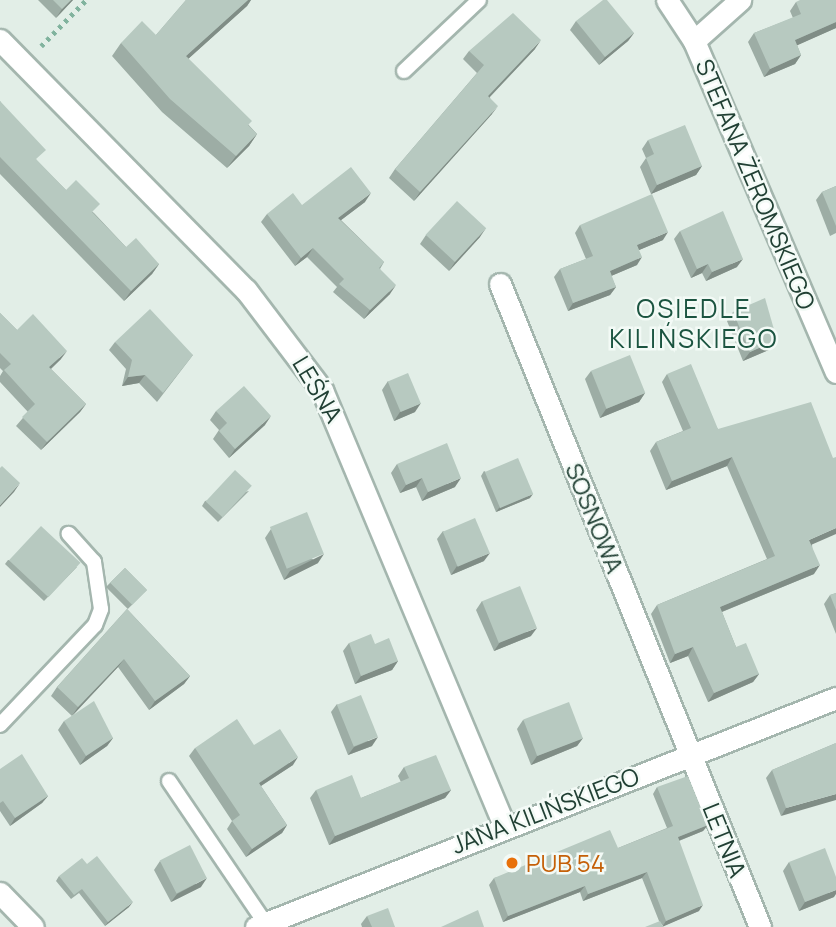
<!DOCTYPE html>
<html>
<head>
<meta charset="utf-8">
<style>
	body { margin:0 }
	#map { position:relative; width:836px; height:927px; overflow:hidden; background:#e2eee7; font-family:Manrope,sans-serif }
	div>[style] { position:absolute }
	.path>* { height:4.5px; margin-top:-2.25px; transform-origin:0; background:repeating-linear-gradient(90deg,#81b39e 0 3.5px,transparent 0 8.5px) }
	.roads { filter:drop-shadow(2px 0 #a4b6ae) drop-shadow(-2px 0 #a4b6ae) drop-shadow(0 2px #a4b6ae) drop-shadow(0 -2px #a4b6ae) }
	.lane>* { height:14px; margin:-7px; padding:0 7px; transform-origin:7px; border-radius:7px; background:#fff }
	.street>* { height:21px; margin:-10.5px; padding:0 10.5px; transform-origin:10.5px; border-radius:10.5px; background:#fff }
	.wall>* { inset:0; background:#9dada5; transform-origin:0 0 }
	.shaded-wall>* { inset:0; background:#808d86 }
	.building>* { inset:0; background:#b7c9c0; transform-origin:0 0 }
	.dots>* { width:19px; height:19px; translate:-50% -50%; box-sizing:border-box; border:4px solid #f3faf6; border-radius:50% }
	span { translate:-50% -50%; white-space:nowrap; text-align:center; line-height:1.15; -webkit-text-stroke:5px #f3faf6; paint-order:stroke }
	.street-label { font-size:24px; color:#214034 }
	.food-label { font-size:24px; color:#c56008 }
	.left { translate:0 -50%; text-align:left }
	.neighbourhood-label { font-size:26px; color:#1b5440; letter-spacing:2px }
</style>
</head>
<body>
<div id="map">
	<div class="path">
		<div style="left:41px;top:46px;width:64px;rotate:-45.6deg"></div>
	</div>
	<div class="roads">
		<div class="lane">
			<div style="left:404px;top:71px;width:103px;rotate:-43.4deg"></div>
			<div style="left:0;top:725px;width:138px;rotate:-46.5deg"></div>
			<div style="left:95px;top:625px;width:17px;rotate:-69deg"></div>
			<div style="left:101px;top:609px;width:48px;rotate:-98.5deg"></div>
			<div style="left:94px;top:562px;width:38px;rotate:-132deg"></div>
			<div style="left:169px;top:781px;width:171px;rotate:55.9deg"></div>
		</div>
		<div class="street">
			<div style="left:667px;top:0;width:49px;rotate:56.6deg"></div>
			<div style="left:694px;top:41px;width:360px;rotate:66.8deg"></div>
			<div style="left:0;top:40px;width:351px;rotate:45.5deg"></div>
			<div style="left:246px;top:290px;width:126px;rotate:52.8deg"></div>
			<div style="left:322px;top:390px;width:472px;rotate:67.3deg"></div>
			<div style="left:694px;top:41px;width:62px;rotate:-41.7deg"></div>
			<div style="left:500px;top:284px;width:694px;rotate:67.98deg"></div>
			<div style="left:0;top:893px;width:47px;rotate:45.9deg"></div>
			<div style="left:256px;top:927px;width:624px;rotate:-21.55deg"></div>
		</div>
	</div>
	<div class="wall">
		<div style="clip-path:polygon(38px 0,73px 0,56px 18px)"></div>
		<div style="clip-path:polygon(186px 0,251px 0,247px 6px,188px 59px,257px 134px,249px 146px,227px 168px,162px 112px,112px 56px,121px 43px,156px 35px)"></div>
		<div style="clip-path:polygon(836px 0,836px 28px,797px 45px,801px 55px,795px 64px,764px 77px,748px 42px,754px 33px,793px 18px,790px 11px,796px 2px)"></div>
		<div style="clip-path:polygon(576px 21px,634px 33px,628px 41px,599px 65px,570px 30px)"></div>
		<div style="clip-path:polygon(535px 49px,490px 97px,492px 114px,414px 201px,389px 178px,395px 169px,477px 73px,463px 59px,469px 51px)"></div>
		<div style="clip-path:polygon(0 101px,37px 161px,66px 190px,94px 213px,126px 247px,159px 264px,152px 274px,124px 301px,0 174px)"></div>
		<div style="clip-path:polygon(648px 140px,702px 166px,696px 175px,651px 194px,640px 167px,646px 158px,642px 149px)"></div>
		<div style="clip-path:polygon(836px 186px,836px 233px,830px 236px,816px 200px,822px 192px)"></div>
		<div style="clip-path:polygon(365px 202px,341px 220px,384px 262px,380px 269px,390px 294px,364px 319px,333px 292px,337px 287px,307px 257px,295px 266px,261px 222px,267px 214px,302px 205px)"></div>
		<div style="clip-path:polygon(580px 225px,663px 240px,639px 250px,637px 265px,611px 276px,616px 287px,610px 295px,568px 311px,554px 277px,560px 269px,586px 259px,575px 233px)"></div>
		<div style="clip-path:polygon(680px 231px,737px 267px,706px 281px,702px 273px,691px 278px,674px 239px)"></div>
		<div style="clip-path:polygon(426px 235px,480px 237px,449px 271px,420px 244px)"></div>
		<div style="clip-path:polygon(733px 312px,777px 340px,771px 349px,743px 361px,727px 321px)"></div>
		<div style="clip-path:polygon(0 313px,17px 330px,61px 359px,51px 369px,86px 404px,80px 412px,41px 450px,16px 426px,28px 412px,0 382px,0 376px,3px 371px,0 368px)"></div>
		<div style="clip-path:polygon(115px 342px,193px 355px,157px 402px,139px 383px,122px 386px,126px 369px,109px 350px)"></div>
		<div style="clip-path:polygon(591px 371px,645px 393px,639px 402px,600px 418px,585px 379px)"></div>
		<div style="clip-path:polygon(667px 374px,718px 429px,812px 544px,814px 574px,722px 612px,736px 647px,759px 674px,753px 682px,708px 702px,688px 656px,670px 663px,651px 614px,657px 605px,767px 559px,727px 466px,666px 490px,650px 451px,656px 442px,683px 431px,662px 382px)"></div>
		<div style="clip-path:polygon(388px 381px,415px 412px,394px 421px,382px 390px)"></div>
		<div style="clip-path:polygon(216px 411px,265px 425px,229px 458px,213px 439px,219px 430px,210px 420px)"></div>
		<div style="clip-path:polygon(397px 464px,455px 487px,422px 501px,416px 487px,400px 493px,391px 473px)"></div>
		<div style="clip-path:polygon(484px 471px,530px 498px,496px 512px,481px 476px)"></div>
		<div style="clip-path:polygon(249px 491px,218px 522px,202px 506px,205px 501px)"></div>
		<div style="clip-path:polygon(271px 529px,318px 563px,284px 580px,265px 538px)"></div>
		<div style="clip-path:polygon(443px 531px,484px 561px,451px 575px,437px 539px)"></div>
		<div style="clip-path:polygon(8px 560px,77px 567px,44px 601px,5px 564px)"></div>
		<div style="left:125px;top:568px;width:31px;height:27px;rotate:45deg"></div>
		<div style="clip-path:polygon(836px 593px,836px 634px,824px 604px,830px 595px)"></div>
		<div style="clip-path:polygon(482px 601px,531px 636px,494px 651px,476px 610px)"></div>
		<div style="clip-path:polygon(127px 609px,190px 676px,184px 684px,149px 710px,118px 667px,72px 716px,51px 696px,57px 687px)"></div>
		<div style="clip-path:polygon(349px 643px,375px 644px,398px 661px,392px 670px,355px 684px,343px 651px)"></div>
		<div style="clip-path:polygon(337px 704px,372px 746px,348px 755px,331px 712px)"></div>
		<div style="clip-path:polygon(523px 720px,583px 738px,577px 746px,531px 765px,517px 729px)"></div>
		<div style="clip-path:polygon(64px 721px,113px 738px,107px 746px,80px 765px,58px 730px)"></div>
		<div style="clip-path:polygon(836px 743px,781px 816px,766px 778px,772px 770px)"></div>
		<div style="clip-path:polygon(254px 745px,293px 765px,261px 786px,287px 825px,282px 833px,246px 857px,227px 829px,232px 821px,189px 756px,195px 748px)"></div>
		<div style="clip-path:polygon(404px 767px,451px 790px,445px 798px,329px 845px,310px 798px,316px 790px,361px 798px,401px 782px,398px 776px)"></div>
		<div style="clip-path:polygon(0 769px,48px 796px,42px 803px,10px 826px,0 811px)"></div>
		<div style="clip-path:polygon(657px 787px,708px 825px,703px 831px,679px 841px,699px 911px,663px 926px,659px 921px,642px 878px,583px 901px,580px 892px,503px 922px,489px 885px,494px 878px,618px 848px,667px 828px,653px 794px)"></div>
		<div style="clip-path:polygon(160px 861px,201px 887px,171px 902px,154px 870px)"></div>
		<div style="clip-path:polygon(789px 862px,834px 897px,799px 911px,783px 871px)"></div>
		<div style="clip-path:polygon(59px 876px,129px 907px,105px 926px,79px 893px,71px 899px,56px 881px)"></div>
		<div style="clip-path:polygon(367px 916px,395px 927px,362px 927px,361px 924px)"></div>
	</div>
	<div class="shaded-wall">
		<div style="clip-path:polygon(71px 0,73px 0,56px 18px,62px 9px)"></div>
		<div style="clip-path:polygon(248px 0,251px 0,247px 6px,177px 69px,186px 56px)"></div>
		<div style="clip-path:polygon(836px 22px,836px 28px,789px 49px,795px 40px)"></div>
		<div style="clip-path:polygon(634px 33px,628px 41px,599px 65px,605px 57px)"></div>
		<div style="clip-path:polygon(541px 40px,535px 49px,482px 105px,488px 96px)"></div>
		<div style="clip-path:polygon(801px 55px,795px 64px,764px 77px,770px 69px)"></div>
		<div style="clip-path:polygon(498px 106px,492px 114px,414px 201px,420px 192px)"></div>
		<div style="clip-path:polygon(257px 134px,249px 146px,227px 168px,236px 156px)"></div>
		<div style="clip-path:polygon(702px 166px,696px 175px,651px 194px,657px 185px)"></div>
		<div style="clip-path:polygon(371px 193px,365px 202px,332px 227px,338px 218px)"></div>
		<div style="clip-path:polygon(486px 228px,480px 237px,449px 271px,455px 262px)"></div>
		<div style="clip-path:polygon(668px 232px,663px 240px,632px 253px,637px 245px)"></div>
		<div style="clip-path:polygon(313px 248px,307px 257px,295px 266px,301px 258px)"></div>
		<div style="clip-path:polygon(642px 257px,637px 265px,604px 279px,610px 271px)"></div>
		<div style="clip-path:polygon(743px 259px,737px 267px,706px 281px,712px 272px)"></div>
		<div style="clip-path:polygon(159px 264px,152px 274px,124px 301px,131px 291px)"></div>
		<div style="clip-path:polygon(708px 264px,702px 273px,691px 278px,697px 269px)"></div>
		<div style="clip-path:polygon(396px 285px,390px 294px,364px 319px,370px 310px)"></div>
		<div style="clip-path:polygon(616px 287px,610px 295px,568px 311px,573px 303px)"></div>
		<div style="clip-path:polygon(777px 340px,771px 349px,743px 361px,750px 352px)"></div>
		<div style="clip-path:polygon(67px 351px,61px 359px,43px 376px,49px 367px)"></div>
		<div style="clip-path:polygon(145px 375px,139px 383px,122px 386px,128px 377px)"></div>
		<div style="clip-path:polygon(645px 393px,639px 402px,600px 418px,606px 409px)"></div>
		<div style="clip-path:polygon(421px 403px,415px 412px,394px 421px,400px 412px)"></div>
		<div style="clip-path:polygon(86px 404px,80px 412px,41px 450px,47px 442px)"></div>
		<div style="clip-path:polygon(271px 416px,265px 425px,229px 458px,235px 449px)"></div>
		<div style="clip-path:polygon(732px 457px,727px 466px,666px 490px,672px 481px)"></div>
		<div style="clip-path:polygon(422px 478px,416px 487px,400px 493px,406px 485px)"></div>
		<div style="clip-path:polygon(461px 478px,455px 487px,422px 501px,428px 492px)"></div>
		<div style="clip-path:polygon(20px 483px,14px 492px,0 507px,0 505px)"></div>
		<div style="clip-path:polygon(533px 494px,530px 498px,496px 512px,499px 508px)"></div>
		<div style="clip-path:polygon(836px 528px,836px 534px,804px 548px,809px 540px)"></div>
		<div style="clip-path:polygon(490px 553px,484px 561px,451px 575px,457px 566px)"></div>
		<div style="clip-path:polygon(324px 554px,318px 563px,284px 580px,290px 571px)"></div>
		<div style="clip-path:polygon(820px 565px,814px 574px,714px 615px,720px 607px)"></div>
		<div style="clip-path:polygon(537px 628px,531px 636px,494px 651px,500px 642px)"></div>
		<div style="clip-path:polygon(693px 647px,688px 656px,670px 663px,675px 654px)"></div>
		<div style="clip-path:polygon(124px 659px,118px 667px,72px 716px,78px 707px)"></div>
		<div style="clip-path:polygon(398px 661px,392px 670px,355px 684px,361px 676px)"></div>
		<div style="clip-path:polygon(759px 674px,753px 682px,708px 702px,714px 693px)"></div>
		<div style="clip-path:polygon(190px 676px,184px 684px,149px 710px,155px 701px)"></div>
		<div style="clip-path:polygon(378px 737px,372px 746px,348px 755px,354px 747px)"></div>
		<div style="clip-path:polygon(113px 738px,107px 746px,80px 765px,86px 756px)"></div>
		<div style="clip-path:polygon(583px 738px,577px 746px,531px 765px,537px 756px)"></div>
		<div style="clip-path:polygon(298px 757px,293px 765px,253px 791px,259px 783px)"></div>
		<div style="clip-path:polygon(451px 790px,445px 798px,329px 845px,335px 836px)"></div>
		<div style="clip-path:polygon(836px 794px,836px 800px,781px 816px,786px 808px)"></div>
		<div style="clip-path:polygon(48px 796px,42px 803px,10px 826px,15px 818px)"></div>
		<div style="clip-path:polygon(287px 825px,282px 833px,246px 857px,252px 849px)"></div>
		<div style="clip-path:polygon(708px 825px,703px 831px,673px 843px,678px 837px)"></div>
		<div style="clip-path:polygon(647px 872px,642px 878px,583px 901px,588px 894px)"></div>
		<div style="clip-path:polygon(207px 878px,201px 887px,171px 902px,177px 894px)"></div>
		<div style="clip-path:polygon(585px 886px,580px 892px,503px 922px,508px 916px)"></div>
		<div style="clip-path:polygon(836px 890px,836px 894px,834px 897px,799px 911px,805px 902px)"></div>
		<div style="clip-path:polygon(133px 902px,129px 907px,105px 926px,108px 922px)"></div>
		<div style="clip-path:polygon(703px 905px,699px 911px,662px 927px,666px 921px)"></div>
	</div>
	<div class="building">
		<div style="clip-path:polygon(53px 0,71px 0,62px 9px)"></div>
		<div style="clip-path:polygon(186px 0,248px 0,186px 56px,252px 121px,248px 125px,257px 134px,236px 156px,170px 99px,121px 43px,142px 21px,156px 35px)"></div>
		<div style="clip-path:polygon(603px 0,607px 0,634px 33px,605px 57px,576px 21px)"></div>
		<div style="clip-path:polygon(800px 0,836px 0,836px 22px,795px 40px,801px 55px,770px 69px,754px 33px,801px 14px,796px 2px)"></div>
		<div style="clip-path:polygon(513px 13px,541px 40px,488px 96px,498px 106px,420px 192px,395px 169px,484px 65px,469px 51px)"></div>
		<div style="clip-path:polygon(0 101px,46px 150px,36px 159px,66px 190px,76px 180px,100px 204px,92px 212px,126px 247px,136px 238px,159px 264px,131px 291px,0 157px)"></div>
		<div style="clip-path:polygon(685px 125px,702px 166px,657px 185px,646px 158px,654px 154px,648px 140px)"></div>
		<div style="clip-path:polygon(351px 167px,371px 193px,338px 218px,384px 262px,379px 268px,396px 285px,370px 310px,339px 284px,344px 279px,313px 248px,301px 258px,267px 214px,293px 193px,302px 205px)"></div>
		<div style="clip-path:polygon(836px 186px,836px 226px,822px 192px)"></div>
		<div style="clip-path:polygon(652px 194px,668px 232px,637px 245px,642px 257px,610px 271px,616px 287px,573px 303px,560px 269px,593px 256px,580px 225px)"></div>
		<div style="left:457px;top:201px;width:40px;height:46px;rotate:43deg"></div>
		<div style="clip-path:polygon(723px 211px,743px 259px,712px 272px,708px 264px,697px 269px,680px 231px)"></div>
		<div style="clip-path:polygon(765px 298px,777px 340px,750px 352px,733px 312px)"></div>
		<div style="clip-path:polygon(150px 309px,193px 355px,163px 393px,145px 375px,128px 377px,132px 360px,115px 342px)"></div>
		<div style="clip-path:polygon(0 313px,17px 330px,33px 314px,67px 351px,49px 367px,86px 404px,47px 442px,22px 417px,35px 404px,4px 370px,11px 364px,0 353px)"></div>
		<div style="left:630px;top:355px;width:41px;height:42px;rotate:68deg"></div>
		<div style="clip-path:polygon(691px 364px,718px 429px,811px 402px,833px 458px,836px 457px,836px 528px,809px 540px,820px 565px,720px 607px,736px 647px,746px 643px,759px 674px,714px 693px,693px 647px,675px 654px,657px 605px,775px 556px,732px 457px,672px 481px,656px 442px,691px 428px,667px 374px)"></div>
		<div style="left:408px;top:373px;width:33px;height:22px;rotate:67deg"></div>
		<div style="clip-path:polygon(244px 386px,271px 416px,235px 449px,219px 431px,227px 423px,216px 411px)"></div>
		<div style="clip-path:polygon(447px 443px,461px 478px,428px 492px,422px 478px,406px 485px,397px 464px)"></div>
		<div style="left:518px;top:458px;width:39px;height:36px;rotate:67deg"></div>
		<div style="clip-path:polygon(2px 466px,20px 483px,0 505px,0 468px)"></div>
		<div style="left:235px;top:470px;width:23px;height:43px;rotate:43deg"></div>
		<div style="left:307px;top:512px;width:45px;height:40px;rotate:68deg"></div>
		<div style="left:475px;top:518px;width:38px;height:35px;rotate:67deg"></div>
		<div style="left:41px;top:526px;width:54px;height:47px;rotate:43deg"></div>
		<div style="left:125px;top:568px;width:31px;height:21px;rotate:45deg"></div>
		<div style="left:520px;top:586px;width:45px;height:41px;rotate:68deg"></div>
		<div style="clip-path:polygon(836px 593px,836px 610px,830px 595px)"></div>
		<div style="clip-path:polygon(127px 609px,190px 676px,155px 701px,124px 659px,78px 707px,57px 687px)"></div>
		<div style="clip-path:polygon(371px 634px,375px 644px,389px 638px,398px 661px,361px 676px,349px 643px)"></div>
		<div style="left:361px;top:695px;width:45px;height:26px;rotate:68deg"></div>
		<div style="clip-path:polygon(94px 701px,113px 738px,86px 756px,64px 721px)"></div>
		<div style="left:569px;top:702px;width:39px;height:49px;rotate:69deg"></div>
		<div style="clip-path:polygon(237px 719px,254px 745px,280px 729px,298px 757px,259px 783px,287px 825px,252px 849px,232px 821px,240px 815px,195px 748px)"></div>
		<div style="clip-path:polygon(836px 743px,836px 794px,786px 808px,772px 770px)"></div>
		<div style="clip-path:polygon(22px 754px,48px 796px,15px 818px,3px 801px,0 803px,0 769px)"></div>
		<div style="clip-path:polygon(436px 755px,451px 790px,335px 836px,316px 790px,352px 775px,361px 798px,409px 778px,404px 767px)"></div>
		<div style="clip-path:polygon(688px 776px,708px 825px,678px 837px,703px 905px,666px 921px,647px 872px,588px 894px,585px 886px,508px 916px,494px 878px,610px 830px,618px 848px,673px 826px,657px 787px)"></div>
		<div style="left:190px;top:845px;width:37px;height:34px;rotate:63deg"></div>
		<div style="clip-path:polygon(825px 848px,836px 877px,836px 890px,805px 902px,789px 862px)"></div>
		<div style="clip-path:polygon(97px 856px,133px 902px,108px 922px,82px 889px,74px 895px,59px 876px,82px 858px,87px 864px)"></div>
		<div style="clip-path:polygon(388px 908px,395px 927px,372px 927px,367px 916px)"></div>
		<div style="clip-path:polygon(478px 910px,484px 927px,441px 927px)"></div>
		<div style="clip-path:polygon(660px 921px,663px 927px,645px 927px)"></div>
	</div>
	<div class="dots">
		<div style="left:512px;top:863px;background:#e8710a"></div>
	</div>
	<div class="street-label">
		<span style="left:756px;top:184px;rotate:67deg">STEFANA ŻEROMSKIEGO</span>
		<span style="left:318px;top:389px;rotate:59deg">LEŚNA</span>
		<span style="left:595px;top:518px;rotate:68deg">SOSNOWA</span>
		<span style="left:545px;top:810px;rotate:-21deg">JANA KILIŃSKIEGO</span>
		<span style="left:725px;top:840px;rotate:68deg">LETNIA</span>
	</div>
	<div class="food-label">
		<span class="left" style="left:526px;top:863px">PUB 54</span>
	</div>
	<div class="neighbourhood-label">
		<span style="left:694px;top:324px">OSIEDLE<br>KILIŃSKIEGO</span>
	</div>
</div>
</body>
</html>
